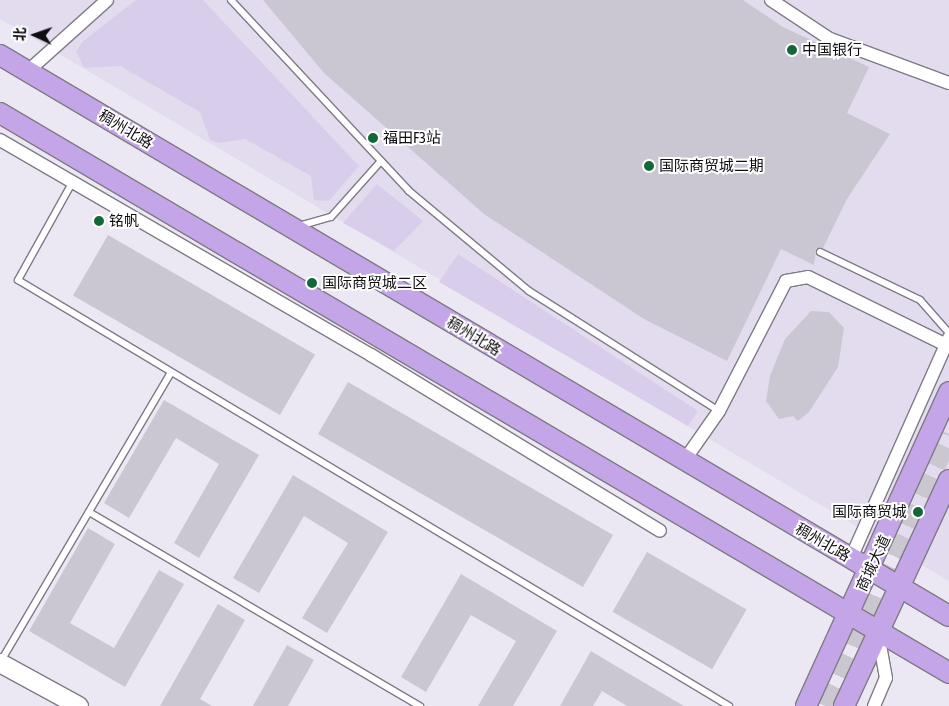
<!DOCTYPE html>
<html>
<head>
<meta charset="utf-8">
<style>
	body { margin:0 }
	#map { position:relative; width:949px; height:706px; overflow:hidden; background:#ece8f3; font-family:"Asap Condensed","Noto Sans SC",sans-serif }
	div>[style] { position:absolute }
	.built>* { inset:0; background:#e3dcee }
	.green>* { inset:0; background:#d9cdec }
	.building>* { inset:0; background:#cbc7d2; transform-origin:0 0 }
	.highway-tunnel>* { height:22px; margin-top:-11px; transform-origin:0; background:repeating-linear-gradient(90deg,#cbc7d1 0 22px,transparent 0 33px) }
	.roads { filter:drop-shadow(1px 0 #7f7b85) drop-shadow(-1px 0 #7f7b85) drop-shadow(0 1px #7f7b85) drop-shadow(0 -1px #7f7b85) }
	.lane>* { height:6px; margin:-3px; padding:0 3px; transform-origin:3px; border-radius:3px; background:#fff }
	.street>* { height:12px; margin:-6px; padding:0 6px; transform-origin:6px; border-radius:6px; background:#fff }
	.secondary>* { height:18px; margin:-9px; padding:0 9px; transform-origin:9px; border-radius:9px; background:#fff }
	.primary>* { height:20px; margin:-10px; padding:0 10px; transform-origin:10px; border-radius:10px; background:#c4a6e8 }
	.dots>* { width:14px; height:14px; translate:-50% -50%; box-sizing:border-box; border:2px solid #fff; border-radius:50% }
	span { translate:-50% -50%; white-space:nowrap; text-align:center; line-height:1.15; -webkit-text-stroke:4px #fff; paint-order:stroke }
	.poi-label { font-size:15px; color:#100e12 }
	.left { translate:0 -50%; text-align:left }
	.right { translate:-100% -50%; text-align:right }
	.street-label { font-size:15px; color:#100e12 }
	.north { position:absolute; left:10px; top:10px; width:50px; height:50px; -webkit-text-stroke:4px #fff; paint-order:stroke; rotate:273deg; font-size:14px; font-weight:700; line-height:20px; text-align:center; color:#100e12 }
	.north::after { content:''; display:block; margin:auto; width:18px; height:22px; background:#100e12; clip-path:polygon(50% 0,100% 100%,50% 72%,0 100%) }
</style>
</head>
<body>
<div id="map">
	<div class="built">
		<div style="clip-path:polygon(0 0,949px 0,949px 581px,0 19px)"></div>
	</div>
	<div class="green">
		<div style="clip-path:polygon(136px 0,203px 0,359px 166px,329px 201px,314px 200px,311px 176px,245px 139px,219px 143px,210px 140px,200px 112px,120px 66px,84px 68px,76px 51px,82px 42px)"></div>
		<div style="clip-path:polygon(377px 184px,423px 221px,394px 251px,343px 223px)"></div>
		<div style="clip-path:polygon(458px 254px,698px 411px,688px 426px,439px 282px)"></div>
	</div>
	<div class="building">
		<div style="clip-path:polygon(263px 0,743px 0,783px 27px,869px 67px,847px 113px,890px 134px,847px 199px,823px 248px,816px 249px,814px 265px,781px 249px,727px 361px,644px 319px,484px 214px,324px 73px)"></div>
		<div style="left:108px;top:235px;width:239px;height:70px;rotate:30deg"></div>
		<div style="clip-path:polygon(811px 311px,829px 312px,844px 328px,838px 367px,809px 412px,798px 421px,793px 416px,779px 419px,766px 401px,770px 376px,785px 339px)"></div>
		<div style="left:348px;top:382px;width:306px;height:60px;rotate:30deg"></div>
		<div style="clip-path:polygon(164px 400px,259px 455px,199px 558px,174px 543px,219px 464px,176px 438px,129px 518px,104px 503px)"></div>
		<div style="clip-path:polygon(293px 475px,388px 532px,327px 633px,302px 618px,348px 543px,304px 516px,259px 593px,233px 578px)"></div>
		<div style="clip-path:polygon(88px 528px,115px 544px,70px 623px,114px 648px,159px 570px,184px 584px,125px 687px,29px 631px)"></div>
		<div style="left:647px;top:552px;width:115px;height:69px;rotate:30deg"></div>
		<div style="clip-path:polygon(461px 574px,557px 631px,513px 706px,478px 706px,516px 641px,471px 615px,426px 692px,401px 677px)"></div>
		<div style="clip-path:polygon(218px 604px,245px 620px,200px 699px,212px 706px,160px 706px)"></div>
		<div style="clip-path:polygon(287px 645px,314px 660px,288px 706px,253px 706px)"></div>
		<div style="clip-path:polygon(591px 651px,616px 666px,684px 706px,627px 706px,602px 691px,593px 706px,560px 706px)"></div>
	</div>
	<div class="highway-tunnel">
		<div style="left:825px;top:706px;width:299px;rotate:-65.5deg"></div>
	</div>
	<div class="roads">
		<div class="lane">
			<div style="left:231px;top:0;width:261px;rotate:47deg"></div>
			<div style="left:409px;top:191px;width:156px;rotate:39.8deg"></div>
			<div style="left:529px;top:291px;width:225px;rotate:32.3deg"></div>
			<div style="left:72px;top:183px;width:111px;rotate:119.1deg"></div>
			<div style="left:18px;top:280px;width:829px;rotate:30.93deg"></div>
			<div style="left:299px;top:226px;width:33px;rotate:-16deg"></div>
			<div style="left:331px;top:217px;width:75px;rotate:-48.2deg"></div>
			<div style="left:820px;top:252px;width:111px;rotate:25.6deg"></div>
			<div style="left:920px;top:300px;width:44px;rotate:48.7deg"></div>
			<div style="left:89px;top:512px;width:384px;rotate:30.4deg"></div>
			<div style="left:1px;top:661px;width:335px;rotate:-59.5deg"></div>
		</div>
		<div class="street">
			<div style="left:771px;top:0;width:71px;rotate:33.5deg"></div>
			<div style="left:830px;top:39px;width:127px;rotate:20.3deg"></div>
			<div style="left:28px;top:71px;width:106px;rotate:-41.9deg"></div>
			<div style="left:0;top:140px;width:429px;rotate:30.1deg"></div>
			<div style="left:371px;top:355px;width:338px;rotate:31.3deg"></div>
			<div style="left:684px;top:461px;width:61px;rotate:-55deg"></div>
			<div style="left:719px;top:411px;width:146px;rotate:-62.7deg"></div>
			<div style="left:786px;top:281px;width:22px;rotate:-10deg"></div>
			<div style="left:808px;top:277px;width:154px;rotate:26.2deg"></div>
			<div style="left:851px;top:558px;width:241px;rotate:-66deg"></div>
			<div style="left:874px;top:706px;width:30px;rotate:-67deg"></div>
			<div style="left:886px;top:678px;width:45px;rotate:-100.3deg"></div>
		</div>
		<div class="secondary">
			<div style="left:0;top:663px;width:90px;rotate:28.6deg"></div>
		</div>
		<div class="primary">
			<div style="left:0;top:55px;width:1102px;rotate:30.59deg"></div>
			<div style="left:0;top:113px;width:1102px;rotate:30.54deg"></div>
			<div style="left:806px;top:706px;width:345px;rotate:-65.5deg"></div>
			<div style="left:844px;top:706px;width:249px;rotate:-65.1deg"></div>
		</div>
	</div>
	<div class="dots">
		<div style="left:792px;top:50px;background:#136839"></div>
		<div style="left:373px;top:138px;background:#136839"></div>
		<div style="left:649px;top:166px;background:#136839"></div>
		<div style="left:99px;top:221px;background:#136839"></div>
		<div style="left:312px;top:283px;background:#136839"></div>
		<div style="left:918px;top:512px;background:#136839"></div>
	</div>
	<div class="poi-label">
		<span class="left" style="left:802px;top:50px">中国银行</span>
		<span class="left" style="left:383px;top:138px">福田F3站</span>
		<span class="left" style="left:659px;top:166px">国际商贸城二期</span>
		<span class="left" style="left:109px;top:221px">铭帆</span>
		<span class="left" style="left:322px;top:283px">国际商贸城二区</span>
		<span class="right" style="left:907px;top:512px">国际商贸城</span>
	</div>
	<div class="street-label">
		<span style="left:126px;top:129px;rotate:31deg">稠州北路</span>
		<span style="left:474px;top:336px;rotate:31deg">稠州北路</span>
		<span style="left:823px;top:542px;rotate:30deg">稠州北路</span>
		<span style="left:873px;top:563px;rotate:-65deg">商城大道</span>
	</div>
	<div class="north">北</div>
</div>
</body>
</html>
